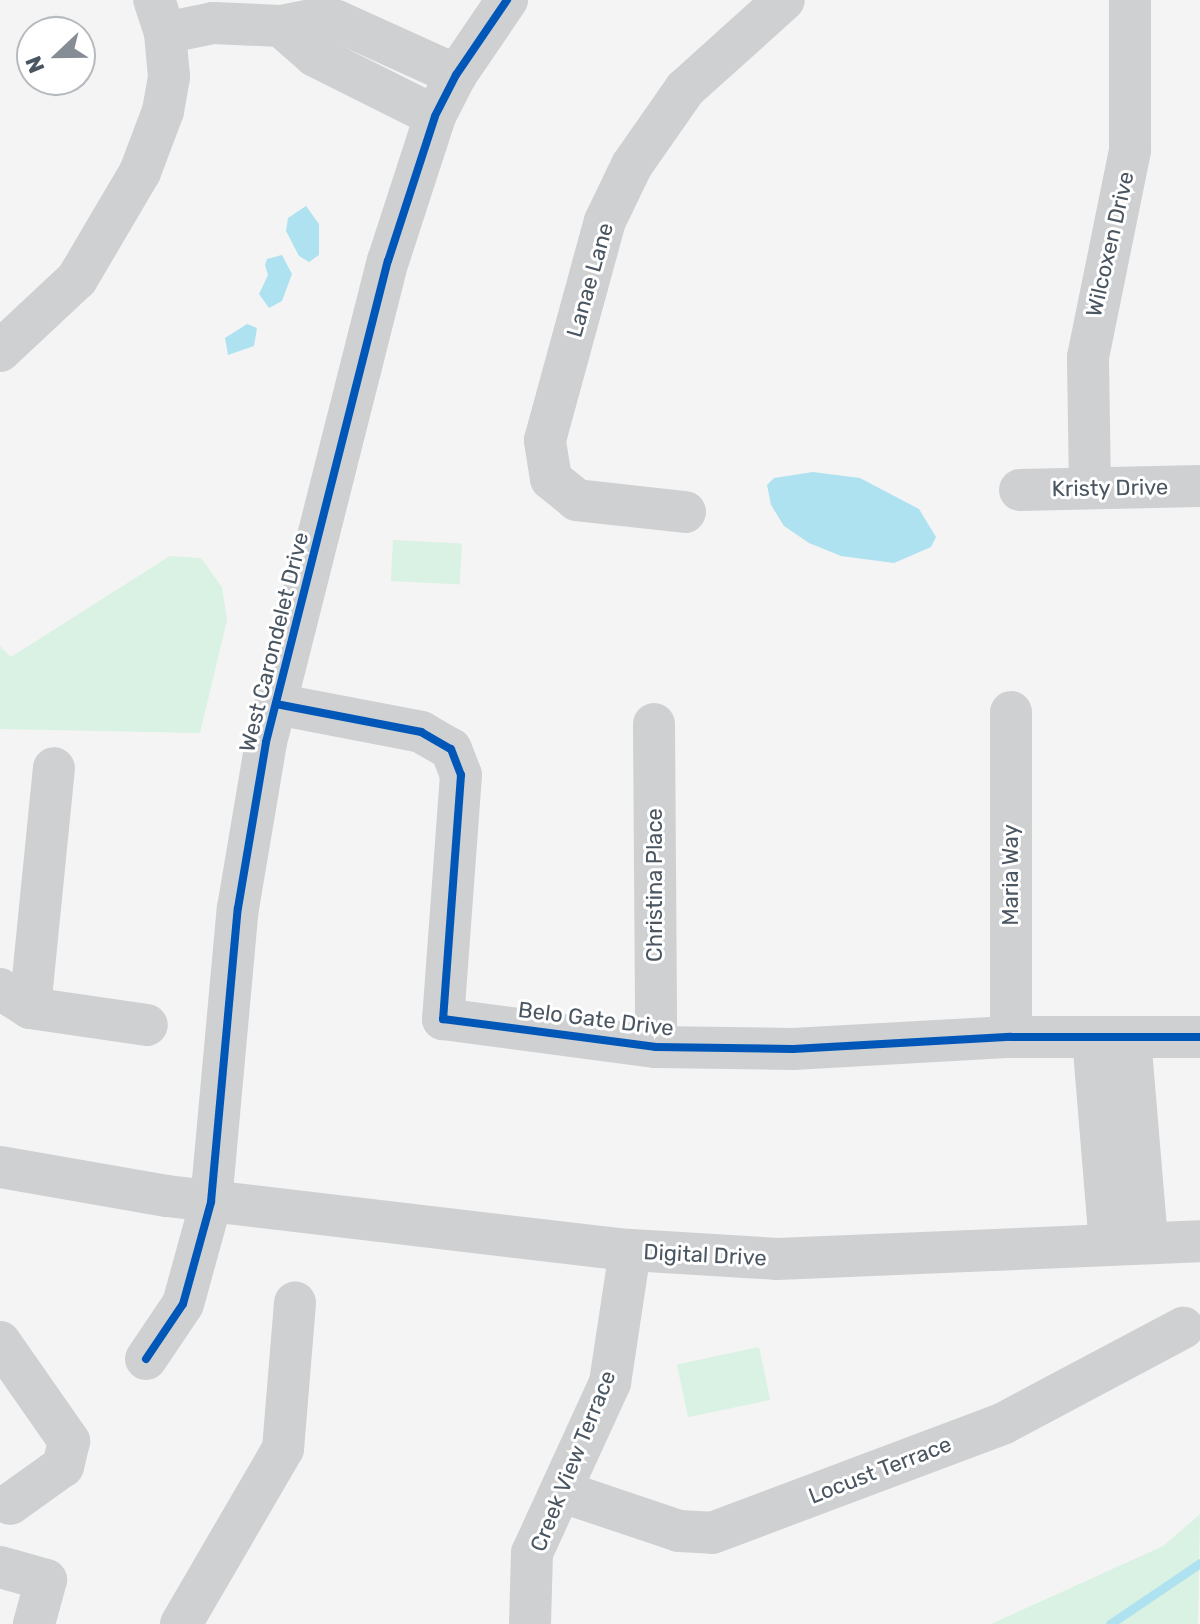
<!DOCTYPE html>
<html>
<head>
<meta charset="utf-8">
<style>
	body { margin:0 }
	#map { position:relative; width:1200px; height:1624px; overflow:hidden; background:#f4f4f4; font-family:Rubik,sans-serif }
	div>[style] { position:absolute }
	.green>* { inset:0; background:#d9f2e3; transform-origin:0 0 }
	.water>* { inset:0; background:#aee2f0 }
	.stream>* { height:9px; margin:-4.5px; padding:0 4.5px; transform-origin:4.5px; border-radius:4.5px; background:#aee2f0 }
	.minor>* { height:42px; margin:-21px; padding:0 21px; transform-origin:21px; border-radius:21px; background:#ced0d2 }
	.cycleway>* { height:8px; margin:-4px; padding:0 4px; transform-origin:4px; border-radius:4px; background:#0057b8 }
	span { translate:-50% -50%; white-space:nowrap; text-align:center; line-height:1.15; -webkit-text-stroke:6px #fff; paint-order:stroke }
	.street-label { font-size:22px; color:#4a5661 }
	.north { position:absolute; left:16px; top:16px; width:80px; height:80px; box-sizing:border-box; background:#fff; border:2px solid #b7bbc0; border-radius:50%; rotate:248deg; font-size:22px; font-weight:700; line-height:32px; text-align:center; color:#4a5661 }
	.north::after { content:''; display:block; margin:auto; width:28px; height:36px; background:#868d94; clip-path:polygon(50% 0,100% 100%,50% 72%,0 100%) }
</style>
</head>
<body>
<div id="map">
	<div class="green">
		<div style="left:393px;top:540px;width:69px;height:41px;rotate:3deg"></div>
		<div style="clip-path:polygon(170px 556px,201px 558px,222px 587px,227px 620px,200px 733px,0 729px,0 646px,11px 657px)"></div>
		<div style="left:759px;top:1347px;width:54px;height:84px;rotate:78deg"></div>
		<div style="clip-path:polygon(1200px 1514px,1198px 1624px,991px 1624px,1163px 1546px)"></div>
	</div>
	<div class="water">
		<div style="clip-path:polygon(306px 206px,319px 224px,319px 255px,309px 262px,299px 256px,286px 231px,288px 218px)"></div>
		<div style="clip-path:polygon(282px 255px,292px 274px,282px 301px,269px 308px,259px 294px,268px 275px,265px 265px,267px 259px)"></div>
		<div style="clip-path:polygon(247px 324px,257px 328px,254px 346px,228px 355px,225px 338px)"></div>
		<div style="clip-path:polygon(813px 472px,860px 478px,919px 509px,936px 537px,931px 547px,894px 563px,841px 556px,809px 543px,784px 526px,771px 505px,767px 485px,774px 478px)"></div>
	</div>
	<div class="stream">
		<div style="left:1110px;top:1624px;width:109px;rotate:-34.1deg"></div>
	</div>
	<div class="minor">
		<div style="left:281px;top:26px;width:45px;rotate:41.4deg"></div>
		<div style="left:315px;top:56px;width:134px;rotate:26.6deg"></div>
		<div style="left:165px;top:33px;width:49px;rotate:-11.8deg"></div>
		<div style="left:213px;top:23px;width:68px;rotate:2.5deg"></div>
		<div style="left:281px;top:26px;width:41px;rotate:-11.3deg"></div>
		<div style="left:321px;top:18px;width:16px;rotate:11deg"></div>
		<div style="left:337px;top:21px;width:131px;rotate:24.4deg"></div>
		<div style="left:0;top:351px;width:105px;rotate:-43.1deg"></div>
		<div style="left:77px;top:279px;width:124px;rotate:-59.5deg"></div>
		<div style="left:140px;top:172px;width:65px;rotate:-69.3deg"></div>
		<div style="left:163px;top:111px;width:35px;rotate:-80deg"></div>
		<div style="left:169px;top:77px;width:44px;rotate:-95.2deg"></div>
		<div style="left:165px;top:33px;width:35px;rotate:-108deg"></div>
		<div style="left:1090px;top:488px;width:131px;rotate:-90.9deg"></div>
		<div style="left:1088px;top:357px;width:211px;rotate:-78.5deg"></div>
		<div style="left:1130px;top:150px;width:150px;rotate:-90deg"></div>
		<div style="left:1020px;top:490px;width:180px;rotate:-1.3deg"></div>
		<div style="left:685px;top:512px;width:109px;rotate:-173.7deg"></div>
		<div style="left:577px;top:500px;width:33px;rotate:-141deg"></div>
		<div style="left:551px;top:479px;width:39px;rotate:-99deg"></div>
		<div style="left:545px;top:440px;width:227px;rotate:-74.7deg"></div>
		<div style="left:605px;top:221px;width:62px;rotate:-64.3deg"></div>
		<div style="left:632px;top:165px;width:93px;rotate:-55.1deg"></div>
		<div style="left:685px;top:89px;width:133px;rotate:-42deg"></div>
		<div style="left:276px;top:704px;width:148px;rotate:10.9deg"></div>
		<div style="left:421px;top:732px;width:34px;rotate:30deg"></div>
		<div style="left:451px;top:749px;width:28px;rotate:69deg"></div>
		<div style="left:461px;top:775px;width:245px;rotate:94.2deg"></div>
		<div style="left:443px;top:1019px;width:215px;rotate:7.5deg"></div>
		<div style="left:656px;top:1047px;width:137px;rotate:0.8deg"></div>
		<div style="left:793px;top:1049px;width:218px;rotate:-3.2deg"></div>
		<div style="left:1011px;top:1037px;width:189px"></div>
		<div style="left:1011px;top:712px;width:325px;rotate:90deg"></div>
		<div style="left:654px;top:724px;width:323px;rotate:89.6deg"></div>
		<div style="left:0;top:989px;width:36px;rotate:32deg"></div>
		<div style="left:30px;top:1008px;width:118px;rotate:8.3deg"></div>
		<div style="left:30px;top:1008px;width:241px;rotate:-84.3deg"></div>
		<div style="left:1093px;top:1038px;width:206px;rotate:85.3deg"></div>
		<div style="left:1130px;top:1038px;width:204px;rotate:85.2deg"></div>
		<div style="left:0;top:1167px;width:169px;rotate:9.9deg"></div>
		<div style="left:167px;top:1196px;width:451px;rotate:6.7deg"></div>
		<div style="left:615px;top:1249px;width:162px;rotate:3.5deg"></div>
		<div style="left:777px;top:1259px;width:423px;rotate:-2.4deg"></div>
		<div style="left:0;top:1342px;width:121px;rotate:55.1deg"></div>
		<div style="left:69px;top:1441px;width:26px;rotate:103deg"></div>
		<div style="left:63px;top:1466px;width:65px;rotate:144.4deg"></div>
		<div style="left:146px;top:1359px;width:66px;rotate:-56.1deg"></div>
		<div style="left:183px;top:1304px;width:106px;rotate:-74.6deg"></div>
		<div style="left:211px;top:1202px;width:295px;rotate:-84.8deg"></div>
		<div style="left:238px;top:908px;width:168px;rotate:-80.4deg"></div>
		<div style="left:266px;top:742px;width:496px;rotate:-75.8deg"></div>
		<div style="left:388px;top:261px;width:152px;rotate:-72deg"></div>
		<div style="left:435px;top:116px;width:46px;rotate:-62.9deg"></div>
		<div style="left:456px;top:75px;width:91px;rotate:-55.8deg"></div>
		<div style="left:563px;top:1492px;width:122px;rotate:18.6deg"></div>
		<div style="left:679px;top:1531px;width:33px;rotate:3deg"></div>
		<div style="left:712px;top:1533px;width:312px;rotate:-20.6deg"></div>
		<div style="left:1004px;top:1423px;width:203px;rotate:-28deg"></div>
		<div style="left:0;top:1567px;width:48px;rotate:15.8deg"></div>
		<div style="left:46px;top:1580px;width:46px;rotate:105.3deg"></div>
		<div style="left:181px;top:1624px;width:203px;rotate:-59.8deg"></div>
		<div style="left:283px;top:1449px;width:147px;rotate:-85.3deg"></div>
		<div style="left:530px;top:1624px;width:71px;rotate:-88.4deg"></div>
		<div style="left:532px;top:1553px;width:187px;rotate:-65.4deg"></div>
		<div style="left:610px;top:1383px;width:134px;rotate:-81.4deg"></div>
	</div>
	<div class="cycleway">
		<div style="left:276px;top:704px;width:148px;rotate:10.9deg"></div>
		<div style="left:421px;top:732px;width:34px;rotate:30deg"></div>
		<div style="left:451px;top:749px;width:28px;rotate:69deg"></div>
		<div style="left:461px;top:775px;width:245px;rotate:94.2deg"></div>
		<div style="left:443px;top:1019px;width:215px;rotate:7.5deg"></div>
		<div style="left:656px;top:1047px;width:137px;rotate:0.8deg"></div>
		<div style="left:793px;top:1049px;width:218px;rotate:-3.2deg"></div>
		<div style="left:1011px;top:1037px;width:189px"></div>
		<div style="left:146px;top:1359px;width:66px;rotate:-56.1deg"></div>
		<div style="left:183px;top:1304px;width:106px;rotate:-74.6deg"></div>
		<div style="left:211px;top:1202px;width:295px;rotate:-84.8deg"></div>
		<div style="left:238px;top:908px;width:168px;rotate:-80.4deg"></div>
		<div style="left:266px;top:742px;width:496px;rotate:-75.8deg"></div>
		<div style="left:388px;top:261px;width:152px;rotate:-72deg"></div>
		<div style="left:435px;top:116px;width:46px;rotate:-62.9deg"></div>
		<div style="left:456px;top:75px;width:91px;rotate:-55.8deg"></div>
	</div>
	<div class="street-label">
		<span style="left:1110px;top:244px;rotate:-77deg">Wilcoxen Drive</span>
		<span style="left:590px;top:280px;rotate:-74deg">Lanae Lane</span>
		<span style="left:1110px;top:488px;rotate:-1deg">Kristy Drive</span>
		<span style="left:274px;top:642px;rotate:-76deg">West Carondelet Drive</span>
		<span style="left:1011px;top:875px;rotate:-90deg">Maria Way</span>
		<span style="left:655px;top:885px;rotate:-90deg">Christina Place</span>
		<span style="left:596px;top:1019px;rotate:7deg">Belo Gate Drive</span>
		<span style="left:705px;top:1255px;rotate:3deg">Digital Drive</span>
		<span style="left:573px;top:1461px;rotate:-68deg">Creek View Terrace</span>
		<span style="left:880px;top:1470px;rotate:-21deg">Locust Terrace</span>
	</div>
	<div class="north">N</div>
</div>
</body>
</html>
